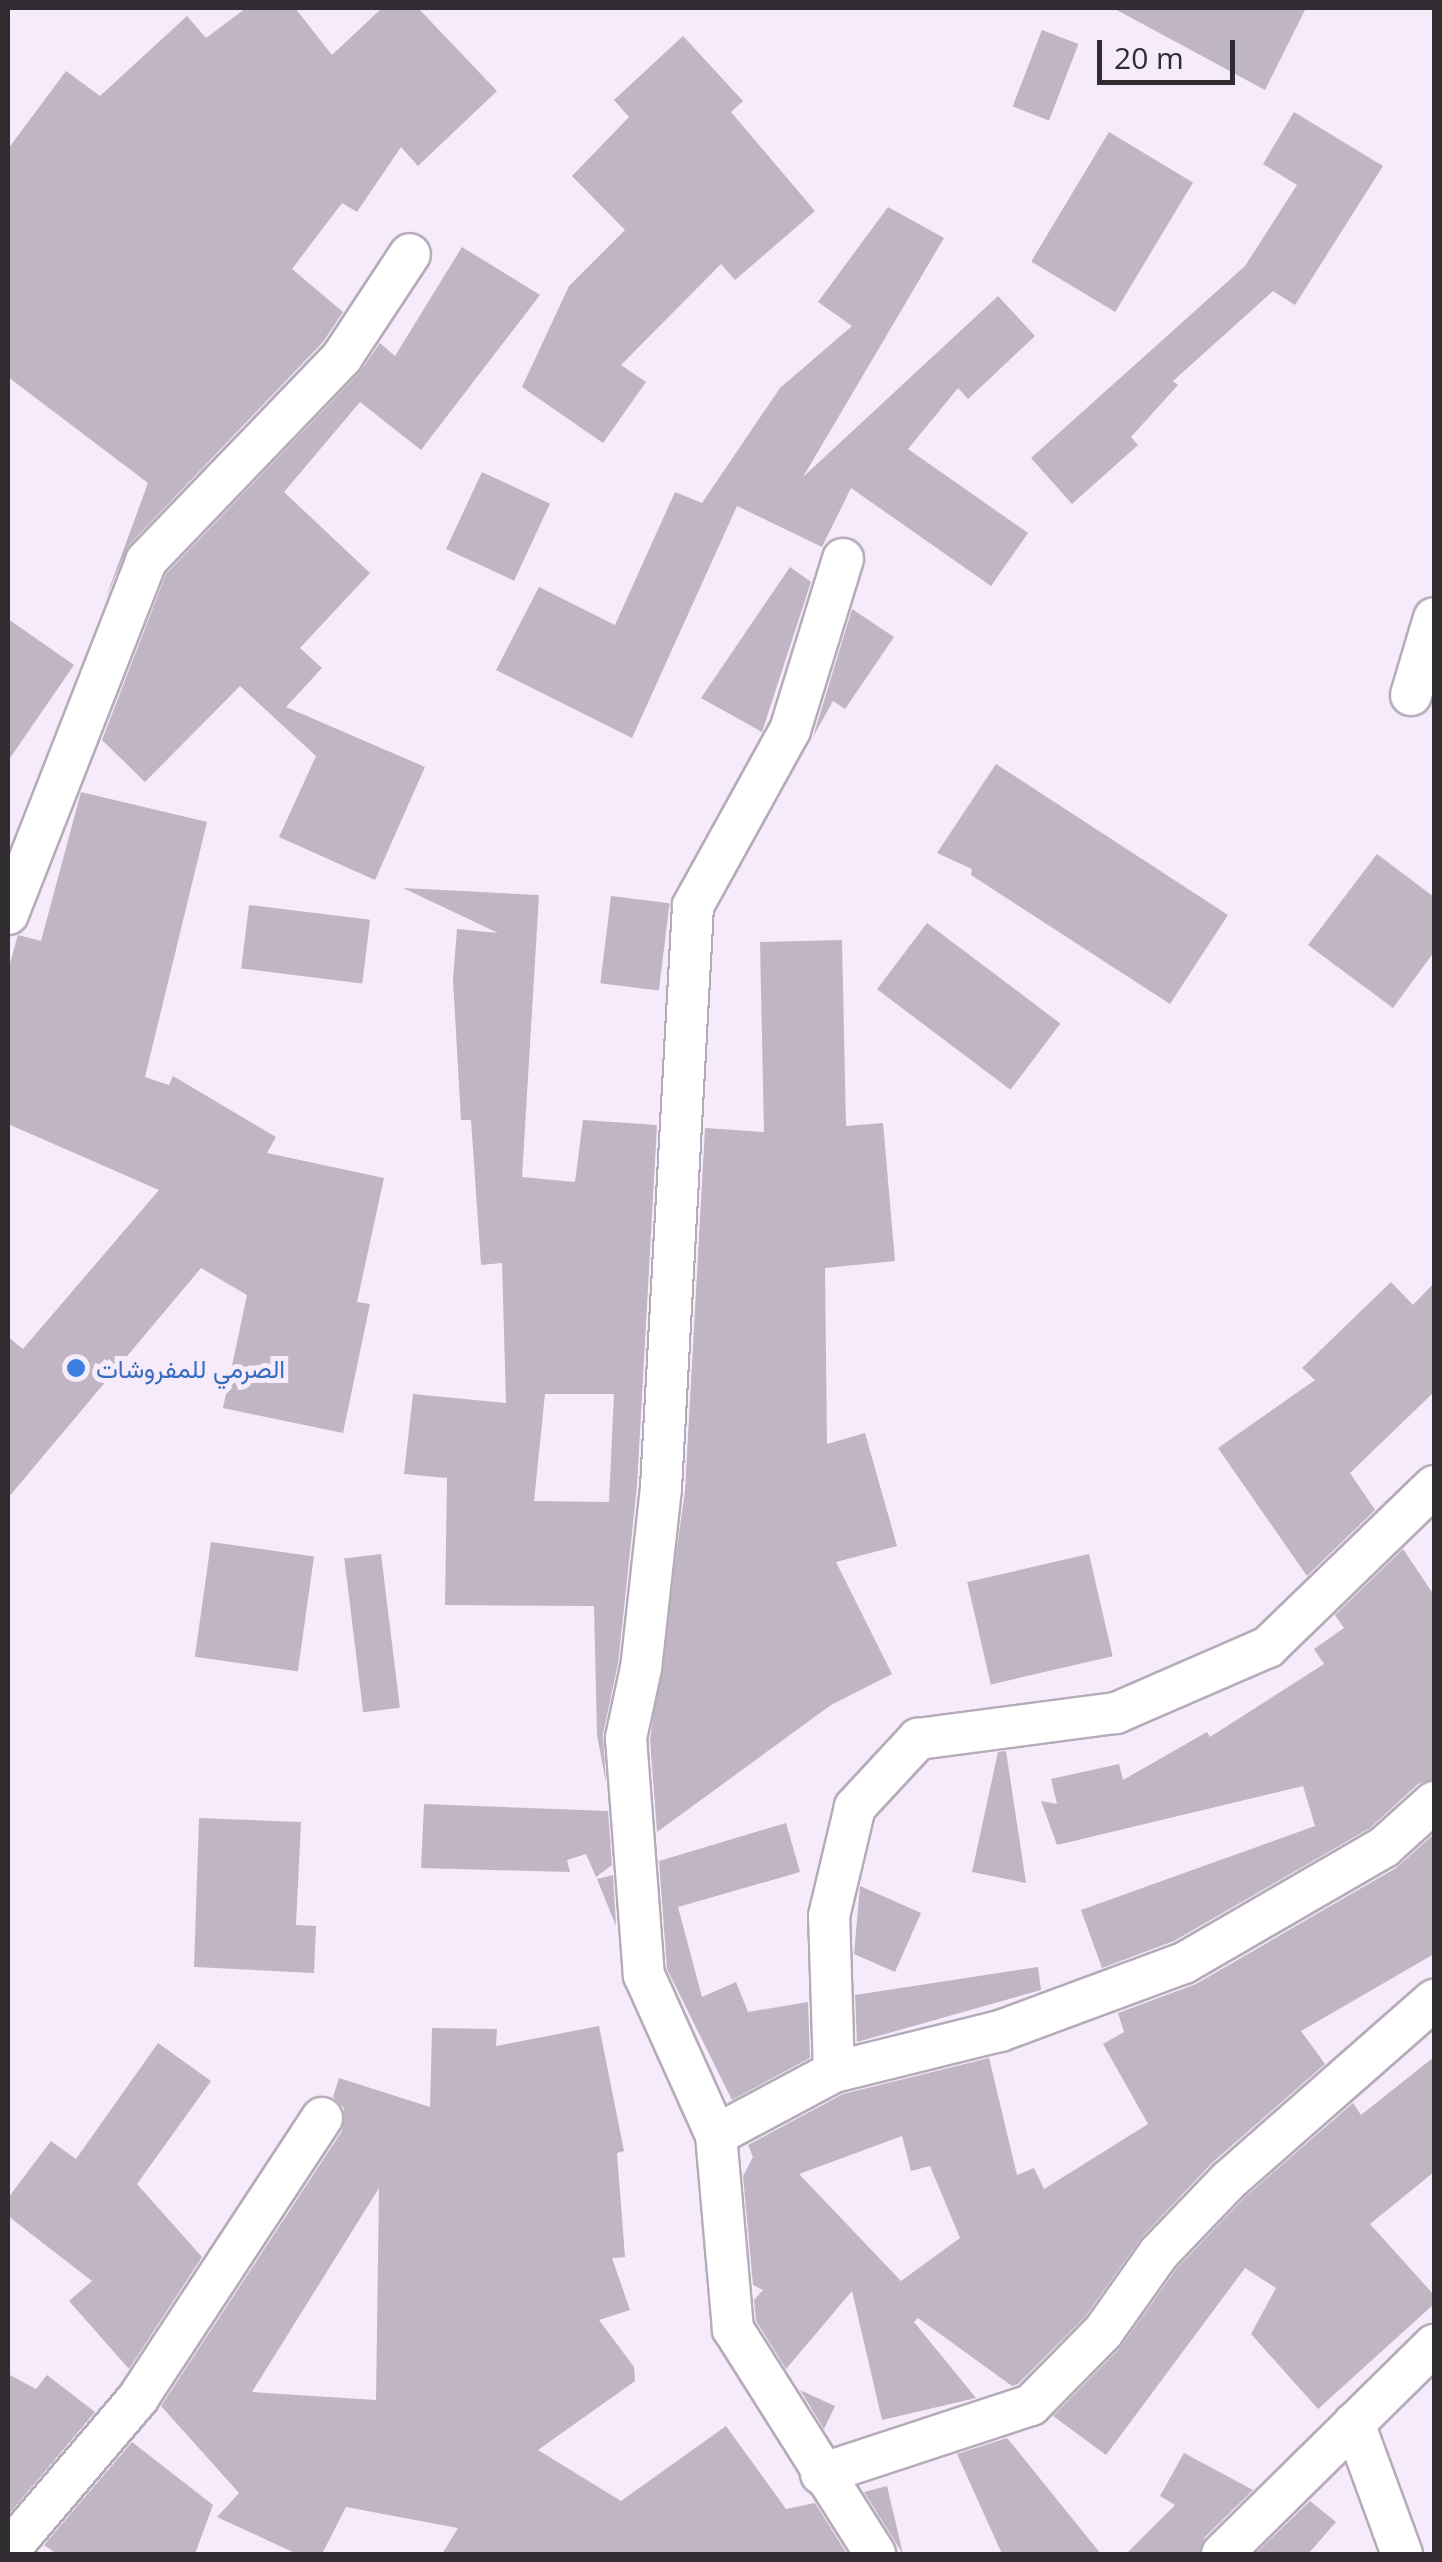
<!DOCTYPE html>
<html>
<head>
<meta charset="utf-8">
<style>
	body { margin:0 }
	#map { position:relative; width:1442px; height:2562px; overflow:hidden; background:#f6ebfa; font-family:"Open Sans",Vazirmatn,sans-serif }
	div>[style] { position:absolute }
	.building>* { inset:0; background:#c0b5c3; transform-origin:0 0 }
	.roads { filter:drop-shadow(2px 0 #b6abb9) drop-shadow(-2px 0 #b6abb9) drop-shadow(0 2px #b6abb9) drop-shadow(0 -2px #b6abb9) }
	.street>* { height:40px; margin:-20px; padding:0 20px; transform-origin:20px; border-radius:20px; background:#fff }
	.dots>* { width:28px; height:28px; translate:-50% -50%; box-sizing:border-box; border:5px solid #f6ebfa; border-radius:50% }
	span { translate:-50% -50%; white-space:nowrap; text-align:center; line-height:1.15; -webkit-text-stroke:10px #f6ebfa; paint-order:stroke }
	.shop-label { font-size:25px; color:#366cbe }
	.left { translate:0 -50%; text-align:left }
	.frame { position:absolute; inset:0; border:10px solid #312c32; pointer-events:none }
	.scale { position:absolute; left:1097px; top:40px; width:138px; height:45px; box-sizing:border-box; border:5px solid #312c32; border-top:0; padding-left:12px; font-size:30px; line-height:35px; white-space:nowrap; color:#312c32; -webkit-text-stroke:8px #f6ebfa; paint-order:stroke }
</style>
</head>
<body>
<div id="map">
	<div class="building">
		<div style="clip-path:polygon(246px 8px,295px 8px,332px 55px,382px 8px,418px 8px,497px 91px,418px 166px,401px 147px,357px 212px,342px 203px,292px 269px,343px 312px,323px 342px,129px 545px,105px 600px,148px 483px,8px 377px,8px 149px,66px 71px,100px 96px,187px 16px,206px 38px)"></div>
		<div style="clip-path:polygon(1113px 8px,1306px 8px,1265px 90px)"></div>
		<div style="left:1042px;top:30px;width:39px;height:82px;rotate:21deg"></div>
		<div style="clip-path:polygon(683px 36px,743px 101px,731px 112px,815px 211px,735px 280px,721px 264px,621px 365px,646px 382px,603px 443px,522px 387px,569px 286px,625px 230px,572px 176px,629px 117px,614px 100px)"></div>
		<div style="clip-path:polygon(1294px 112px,1383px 166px,1295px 305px,1273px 291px,1173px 381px,1178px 385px,1131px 437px,1138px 445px,1072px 504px,1031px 458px,1245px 266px,1297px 185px,1263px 164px)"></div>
		<div style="left:1109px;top:132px;width:98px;height:151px;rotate:31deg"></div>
		<div style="clip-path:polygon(888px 207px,944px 238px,803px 477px,998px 296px,1035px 336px,968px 399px,958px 388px,908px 449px,1028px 533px,991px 586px,851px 488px,822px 547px,737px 506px,632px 738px,496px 670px,539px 587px,615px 625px,675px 492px,702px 503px,780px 388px,852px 326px,818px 302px)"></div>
		<div style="clip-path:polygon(462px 247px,540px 295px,421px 450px,360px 402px,284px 492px,370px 573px,300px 648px,322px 668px,286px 707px,425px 767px,375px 880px,279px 837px,316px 756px,240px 686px,145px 782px,102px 740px,166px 574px,359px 373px,380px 343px,395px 356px)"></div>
		<div style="left:482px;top:472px;width:75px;height:85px;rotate:25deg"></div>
		<div style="clip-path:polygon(790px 567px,811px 582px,762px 732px,701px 698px)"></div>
		<div style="clip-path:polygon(852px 609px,894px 637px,845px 709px,833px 701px,813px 737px)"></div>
		<div style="clip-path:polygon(8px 619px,74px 665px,8px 761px)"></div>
		<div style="clip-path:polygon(996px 764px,1228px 915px,1170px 1004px,971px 875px,972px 869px,937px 853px)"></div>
		<div style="clip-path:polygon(81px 792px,207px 822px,145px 1077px,169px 1085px,173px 1076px,276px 1137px,267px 1153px,384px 1178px,357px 1302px,370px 1304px,343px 1433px,223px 1408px,247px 1295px,201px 1268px,8px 1498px,8px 1337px,23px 1349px,159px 1190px,8px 1124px,8px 970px,18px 935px,41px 941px)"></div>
		<div style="clip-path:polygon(1377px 854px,1434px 897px,1434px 952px,1393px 1008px,1308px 945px)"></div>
		<div style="clip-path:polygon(evenodd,403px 888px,539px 895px,522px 1177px,575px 1182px,583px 1120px,657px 1125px,637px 1486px,618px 1664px,603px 1734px,606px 1783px,597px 1735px,594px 1606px,445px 1605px,447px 1478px,404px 1474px,413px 1394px,506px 1403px,502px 1263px,481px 1265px,471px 1120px,461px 1120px,453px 980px,457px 929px,498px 933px,403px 888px,545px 1394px,614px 1394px,609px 1502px,534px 1501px,545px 1394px)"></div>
		<div style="left:611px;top:896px;width:59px;height:88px;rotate:7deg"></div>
		<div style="left:249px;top:905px;width:122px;height:64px;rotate:7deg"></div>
		<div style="left:927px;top:923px;width:167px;height:83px;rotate:37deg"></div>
		<div style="clip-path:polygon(842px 940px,846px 1126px,883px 1123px,895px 1261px,825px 1268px,827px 1444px,865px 1433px,897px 1546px,836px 1562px,892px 1674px,831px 1705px,657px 1832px,650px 1740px,685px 1491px,705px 1128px,764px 1132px,760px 942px)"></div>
		<div style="clip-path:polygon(1391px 1282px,1413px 1305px,1434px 1283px,1434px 1392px,1350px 1473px,1375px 1510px,1307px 1576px,1218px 1448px,1315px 1380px,1302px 1368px)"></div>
		<div style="left:211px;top:1542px;width:104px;height:116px;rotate:8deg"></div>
		<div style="clip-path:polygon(1403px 1549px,1434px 1595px,1434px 1779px,1418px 1784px,1370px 1828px,1174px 1941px,1102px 1968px,1081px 1910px,1315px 1826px,1303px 1786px,1057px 1845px,1041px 1801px,1057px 1804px,1051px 1779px,1119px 1764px,1123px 1780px,1207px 1732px,1210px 1737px,1324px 1664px,1314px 1649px,1344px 1628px,1335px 1615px)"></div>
		<div style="left:381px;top:1554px;width:155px;height:37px;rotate:83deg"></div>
		<div style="left:1089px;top:1554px;width:105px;height:125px;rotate:77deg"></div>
		<div style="clip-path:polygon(1006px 1751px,1026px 1883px,972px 1872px,998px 1752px)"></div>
		<div style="clip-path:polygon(424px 1804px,608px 1811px,612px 1865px,596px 1877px,586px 1854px,567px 1860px,570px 1872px,421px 1868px)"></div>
		<div style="clip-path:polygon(199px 1818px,301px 1822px,296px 1925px,316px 1926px,314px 1973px,194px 1967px)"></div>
		<div style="clip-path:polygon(786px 1823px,800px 1872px,678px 1907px,702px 1997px,736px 1982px,748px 2012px,808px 2002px,810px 2058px,732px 2100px,667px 1969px,659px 1861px)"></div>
		<div style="clip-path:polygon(evenodd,1434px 1834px,1434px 1954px,1301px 2031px,1325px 2064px,1213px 2162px,1142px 2237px,1085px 2317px,1018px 2384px,1012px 2386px,918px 2318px,914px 2322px,976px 2398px,882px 2420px,852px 2291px,786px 2369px,756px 2321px,754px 2300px,763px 2290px,753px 2285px,743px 2176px,753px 2157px,748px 2145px,843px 2094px,989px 2058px,1017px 2175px,1034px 2168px,1044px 2189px,1148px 2124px,1103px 2044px,1124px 2032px,1118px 2013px,1196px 1984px,1396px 1868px,1434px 1834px,902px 2136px,911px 2171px,930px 2166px,960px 2238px,901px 2281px,799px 2174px,902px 2136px)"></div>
		<div style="clip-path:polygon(613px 1875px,616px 1926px,597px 1879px)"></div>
		<div style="clip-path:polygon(860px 1886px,921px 1913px,895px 1972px,854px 1954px)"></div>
		<div style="clip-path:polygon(1038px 1967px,1041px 1990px,857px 2042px,855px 1995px)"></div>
		<div style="clip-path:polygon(evenodd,599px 2026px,624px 2151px,617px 2153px,625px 2257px,612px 2258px,630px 2310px,599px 2320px,634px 2367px,635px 2381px,538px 2450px,621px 2501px,726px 2426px,786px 2509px,815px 2503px,847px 2554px,442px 2554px,458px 2528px,346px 2507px,322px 2554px,297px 2554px,217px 2517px,239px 2493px,161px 2406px,342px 2131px,344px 2108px,333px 2097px,339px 2078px,430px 2107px,432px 2028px,497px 2029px,496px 2046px,599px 2026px,379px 2188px,376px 2400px,252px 2392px,379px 2188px)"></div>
		<div style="clip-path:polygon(158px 2043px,211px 2081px,137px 2184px,202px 2257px,129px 2369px,69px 2301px,92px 2281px,8px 2216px,8px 2198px,51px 2141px,76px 2159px)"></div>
		<div style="clip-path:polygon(1434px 2057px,1434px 2172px,1370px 2224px,1434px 2295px,1434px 2304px,1318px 2409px,1251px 2334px,1276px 2288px,1245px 2268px,1106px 2455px,1053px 2416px,1120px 2348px,1177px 2268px,1245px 2197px,1353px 2103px,1361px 2115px)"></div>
		<div style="clip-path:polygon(8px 2374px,36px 2389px,47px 2375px,95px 2412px,8px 2515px)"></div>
		<div style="clip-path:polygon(800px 2390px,835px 2406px,824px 2429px)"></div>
		<div style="clip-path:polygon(1007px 2438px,1101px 2554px,1002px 2554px,957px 2454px)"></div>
		<div style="clip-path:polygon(132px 2442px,213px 2505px,195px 2554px,57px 2554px,44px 2545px)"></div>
		<div style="clip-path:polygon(1184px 2453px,1253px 2490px,1205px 2537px,1199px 2554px,1126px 2554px,1175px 2505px,1160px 2496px)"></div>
		<div style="clip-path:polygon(887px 2486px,903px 2554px,864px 2492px)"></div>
		<div style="clip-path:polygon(1310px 2501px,1336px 2522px,1308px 2554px,1255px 2554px)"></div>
	</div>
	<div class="roads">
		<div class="street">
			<div style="left:843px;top:559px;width:179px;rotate:107.2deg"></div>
			<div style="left:790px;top:730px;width:201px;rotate:118.9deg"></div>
			<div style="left:693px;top:906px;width:583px;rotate:93.15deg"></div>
			<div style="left:661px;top:1488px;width:181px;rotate:96.3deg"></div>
			<div style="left:641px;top:1668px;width:72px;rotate:102.1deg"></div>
			<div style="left:626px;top:1738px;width:238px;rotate:85.7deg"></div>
			<div style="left:644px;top:1975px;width:175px;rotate:65.8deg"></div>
			<div style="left:716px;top:2135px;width:195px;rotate:85deg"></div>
			<div style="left:733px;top:2329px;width:266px;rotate:57.7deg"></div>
			<div style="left:1411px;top:695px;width:80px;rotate:-73.4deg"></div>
			<div style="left:8px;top:914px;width:379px;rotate:-68.6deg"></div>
			<div style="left:146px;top:561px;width:283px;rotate:-46.1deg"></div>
			<div style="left:342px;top:357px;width:123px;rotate:-56.6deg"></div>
			<div style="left:834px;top:2072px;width:156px;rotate:-91.8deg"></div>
			<div style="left:829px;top:1916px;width:112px;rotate:-76.6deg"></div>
			<div style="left:855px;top:1807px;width:93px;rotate:-47.2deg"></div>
			<div style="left:918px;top:1739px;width:200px;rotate:-7.5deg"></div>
			<div style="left:1116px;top:1713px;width:166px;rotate:-23.5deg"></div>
			<div style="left:1268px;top:1647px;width:231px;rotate:-44.1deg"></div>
			<div style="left:716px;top:2135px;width:134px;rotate:-28.1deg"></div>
			<div style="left:834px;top:2072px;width:171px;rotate:-13.9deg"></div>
			<div style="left:1000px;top:2031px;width:196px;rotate:-20.3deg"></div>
			<div style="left:1184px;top:1963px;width:231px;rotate:-30.1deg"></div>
			<div style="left:1384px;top:1847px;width:67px;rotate:-42deg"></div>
			<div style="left:1354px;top:2423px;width:140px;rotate:69.9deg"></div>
			<div style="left:821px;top:2474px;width:221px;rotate:-18.2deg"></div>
			<div style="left:1031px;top:2405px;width:103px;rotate:-45.4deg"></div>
			<div style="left:1103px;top:2332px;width:97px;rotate:-54.7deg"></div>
			<div style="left:1159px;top:2253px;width:101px;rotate:-46.2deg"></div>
			<div style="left:1229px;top:2180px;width:273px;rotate:-41.3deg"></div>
			<div style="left:8px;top:2551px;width:201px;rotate:-49.6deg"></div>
			<div style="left:138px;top:2398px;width:335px;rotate:-56.7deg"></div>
			<div style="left:1222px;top:2554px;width:298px;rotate:-44.6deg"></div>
		</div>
	</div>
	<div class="dots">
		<div style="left:76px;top:1368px;background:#3f7fe0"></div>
	</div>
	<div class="shop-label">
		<span class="left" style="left:96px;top:1368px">الصرمي للمفروشات</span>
	</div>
	<div class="frame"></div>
	<div class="scale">20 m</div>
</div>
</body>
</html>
